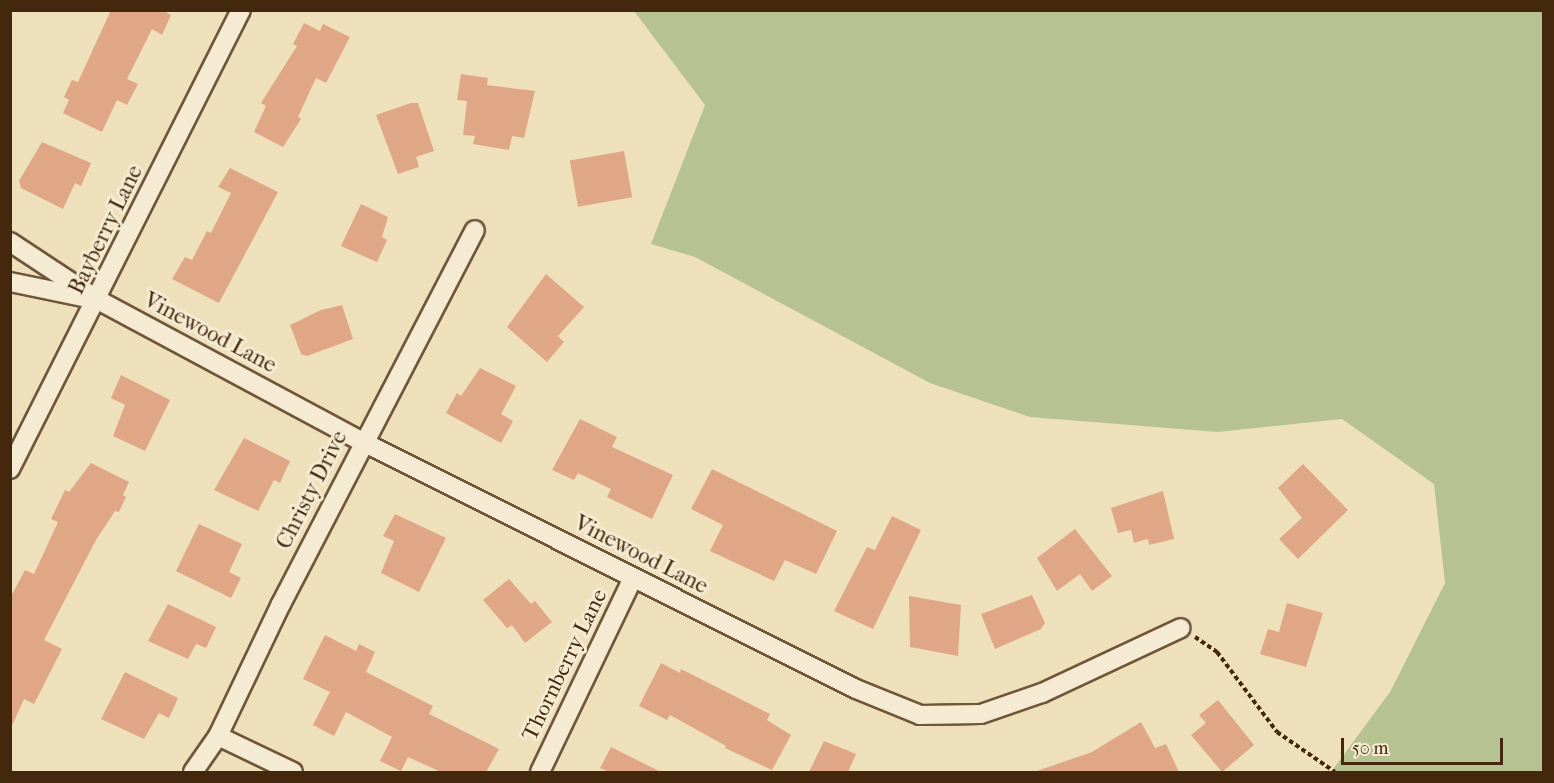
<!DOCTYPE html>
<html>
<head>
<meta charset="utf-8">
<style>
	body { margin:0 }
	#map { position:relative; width:1554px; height:783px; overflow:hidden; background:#efe0bc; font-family:"IM FELL French Canon",serif }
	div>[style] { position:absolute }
	.green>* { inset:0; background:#b7c292 }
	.building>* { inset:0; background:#dfa786; transform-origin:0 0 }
	.path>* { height:4px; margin-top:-2px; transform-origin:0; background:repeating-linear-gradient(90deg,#43280d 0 4.5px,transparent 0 7.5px) }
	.roads { filter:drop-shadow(2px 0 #6e5639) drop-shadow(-2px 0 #6e5639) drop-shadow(0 2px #6e5639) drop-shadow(0 -2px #6e5639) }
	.minor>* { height:18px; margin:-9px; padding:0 9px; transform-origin:9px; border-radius:9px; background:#f5ebd3 }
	span { translate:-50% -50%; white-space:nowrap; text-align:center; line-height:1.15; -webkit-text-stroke:6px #f5ebd3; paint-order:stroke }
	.street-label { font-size:22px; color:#43280d }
	.frame { position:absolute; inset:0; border:12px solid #43280d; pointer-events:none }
	.scale { position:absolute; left:1341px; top:738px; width:162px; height:27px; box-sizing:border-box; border:3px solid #43280d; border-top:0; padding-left:8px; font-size:18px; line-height:21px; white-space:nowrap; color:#43280d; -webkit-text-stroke:4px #f5ebd3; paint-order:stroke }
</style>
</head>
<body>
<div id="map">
	<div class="green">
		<div style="clip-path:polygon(634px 11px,1543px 11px,1543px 772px,1331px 772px,1390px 692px,1445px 583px,1434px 484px,1342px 419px,1218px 432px,1030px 417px,930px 383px,695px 257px,651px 244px,705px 105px)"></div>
	</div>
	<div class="building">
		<div style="clip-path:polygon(111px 10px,162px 10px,171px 15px,162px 35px,152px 29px,127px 79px,138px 84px,127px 105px,117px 100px,102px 132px,63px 113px,69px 100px,64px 97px,72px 80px,78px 82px)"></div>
		<div style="clip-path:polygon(304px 23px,320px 31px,323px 24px,350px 37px,326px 83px,316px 78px,298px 117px,301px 119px,283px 147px,254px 132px,266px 106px,261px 103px,297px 46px,293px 44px)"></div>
		<div style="clip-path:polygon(461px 74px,488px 78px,487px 85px,535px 91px,524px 138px,512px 136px,509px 150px,473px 144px,475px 136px,463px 135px,467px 101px,457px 100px)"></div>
		<div style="clip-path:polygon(411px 103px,418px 103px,434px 151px,416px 157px,419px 167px,398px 174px,376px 115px)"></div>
		<div style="clip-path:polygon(42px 142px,91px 163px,81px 186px,75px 183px,63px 209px,21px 188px,19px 181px)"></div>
		<div style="left:624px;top:151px;width:47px;height:55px;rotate:80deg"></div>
		<div style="clip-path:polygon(230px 168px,278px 192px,219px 303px,172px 279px,185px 257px,192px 260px,207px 231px,211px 233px,231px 193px,218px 187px)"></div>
		<div style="clip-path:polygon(361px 204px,388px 217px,382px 237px,387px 240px,377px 262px,341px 246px)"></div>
		<div style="clip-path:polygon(546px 274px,584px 307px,558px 336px,564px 342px,547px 362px,507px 327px)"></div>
		<div style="clip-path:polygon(342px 305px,353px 339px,307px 356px,301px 354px,290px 325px,321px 310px)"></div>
		<div style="clip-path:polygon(480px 368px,516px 386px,501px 414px,513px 421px,501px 443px,446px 413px,457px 393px,461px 396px)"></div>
		<div style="clip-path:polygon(121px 375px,170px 400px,145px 451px,113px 436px,125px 405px,111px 398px)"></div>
		<div style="clip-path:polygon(580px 419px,617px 437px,612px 447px,673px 475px,652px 519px,607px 497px,611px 489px,578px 473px,574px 480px,552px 470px)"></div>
		<div style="clip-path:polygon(244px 438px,290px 461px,280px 483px,274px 480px,258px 511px,214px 490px)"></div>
		<div style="clip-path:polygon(91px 463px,129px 482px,123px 495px,126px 497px,119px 512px,115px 511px,96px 540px,44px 640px,62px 649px,34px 704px,24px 699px,10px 730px,10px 598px,25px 570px,34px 574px,58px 522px,51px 519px,65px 490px,69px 492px)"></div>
		<div style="clip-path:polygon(1303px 464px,1348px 510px,1298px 559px,1279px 539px,1302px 518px,1278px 488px)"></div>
		<div style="clip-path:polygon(712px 469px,837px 531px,816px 574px,785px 560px,774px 581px,710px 551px,723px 525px,691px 509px)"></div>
		<div style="clip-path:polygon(1163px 491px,1174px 539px,1149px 545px,1148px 539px,1134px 543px,1131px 530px,1118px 533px,1111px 508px)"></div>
		<div style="clip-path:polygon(395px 514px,446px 538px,419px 592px,381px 573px,394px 541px,383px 536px)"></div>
		<div style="clip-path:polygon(892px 516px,921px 530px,873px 629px,834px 611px,867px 547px,875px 550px)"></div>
		<div style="clip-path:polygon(199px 524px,242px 544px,229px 572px,241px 578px,231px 598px,176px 571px)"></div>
		<div style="clip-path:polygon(1075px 529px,1112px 576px,1092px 591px,1080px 574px,1057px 591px,1037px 558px)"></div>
		<div style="clip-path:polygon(509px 579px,531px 604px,535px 601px,552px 622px,525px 643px,512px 625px,507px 628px,483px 600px)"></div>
		<div style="clip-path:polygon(1032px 595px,1045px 623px,1041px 629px,995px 649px,981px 614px)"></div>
		<div style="clip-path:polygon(909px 596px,961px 605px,958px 656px,910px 647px)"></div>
		<div style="clip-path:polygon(1287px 603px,1323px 613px,1306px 667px,1260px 654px,1268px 629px,1279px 632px)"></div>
		<div style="clip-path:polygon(168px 604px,216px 627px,206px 648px,196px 644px,188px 659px,148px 641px)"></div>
		<div style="clip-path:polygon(325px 635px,356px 651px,359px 644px,375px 652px,366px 672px,433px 706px,429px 714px,499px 749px,486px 772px,441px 772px,408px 757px,401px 771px,380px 761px,392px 737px,346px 712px,334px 736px,313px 725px,330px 692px,303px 679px)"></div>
		<div style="clip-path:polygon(661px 663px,680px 673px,681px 669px,770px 714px,767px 720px,791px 735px,772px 770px,725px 748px,726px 746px,670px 715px,667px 720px,639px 706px)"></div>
		<div style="clip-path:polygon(125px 672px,178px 698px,169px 718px,159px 713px,144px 739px,101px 719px)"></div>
		<div style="clip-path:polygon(1218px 700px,1254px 745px,1222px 772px,1191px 735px,1206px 723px,1199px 715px)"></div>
		<div style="clip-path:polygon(1141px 722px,1155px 748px,1166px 744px,1179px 772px,1034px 772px,1092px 752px)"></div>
		<div style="clip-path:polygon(824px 741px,856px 754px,848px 772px,809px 772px)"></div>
		<div style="clip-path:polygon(611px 747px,661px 772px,609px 772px,600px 768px)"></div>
	</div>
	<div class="path">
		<div style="left:1195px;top:637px;width:27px;rotate:34deg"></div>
		<div style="left:1217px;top:652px;width:100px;rotate:53.1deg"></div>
		<div style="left:1277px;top:732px;width:70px;rotate:34.6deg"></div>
	</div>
	<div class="roads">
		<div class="minor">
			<div style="left:10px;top:242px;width:105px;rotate:33.4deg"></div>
			<div style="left:98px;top:300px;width:301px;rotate:28.2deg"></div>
			<div style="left:363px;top:442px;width:551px;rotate:26.61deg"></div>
			<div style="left:856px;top:689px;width:69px;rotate:22.1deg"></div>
			<div style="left:920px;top:715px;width:61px;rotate:-0.9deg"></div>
			<div style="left:981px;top:714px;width:65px;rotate:-19deg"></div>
			<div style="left:1042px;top:693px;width:153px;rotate:-25.1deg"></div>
			<div style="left:10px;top:282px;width:80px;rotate:11.6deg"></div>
			<div style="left:10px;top:469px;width:514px;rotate:-63.29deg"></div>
			<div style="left:218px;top:736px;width:83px;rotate:25.6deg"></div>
			<div style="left:193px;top:772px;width:44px;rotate:-55.2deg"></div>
			<div style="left:218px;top:736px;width:146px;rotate:-64.5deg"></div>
			<div style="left:281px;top:604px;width:421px;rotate:-62.6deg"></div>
			<div style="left:540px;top:772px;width:215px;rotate:-64.4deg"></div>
		</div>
	</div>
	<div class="street-label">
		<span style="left:106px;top:230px;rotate:-64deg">Bayberry Lane</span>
		<span style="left:210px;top:333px;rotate:28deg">Vinewood Lane</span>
		<span style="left:312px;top:490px;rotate:-63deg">Christy Drive</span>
		<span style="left:641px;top:555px;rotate:27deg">Vinewood Lane</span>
		<span style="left:565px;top:665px;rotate:-64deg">Thornberry Lane</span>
	</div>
	<div class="frame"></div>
	<div class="scale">50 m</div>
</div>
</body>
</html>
